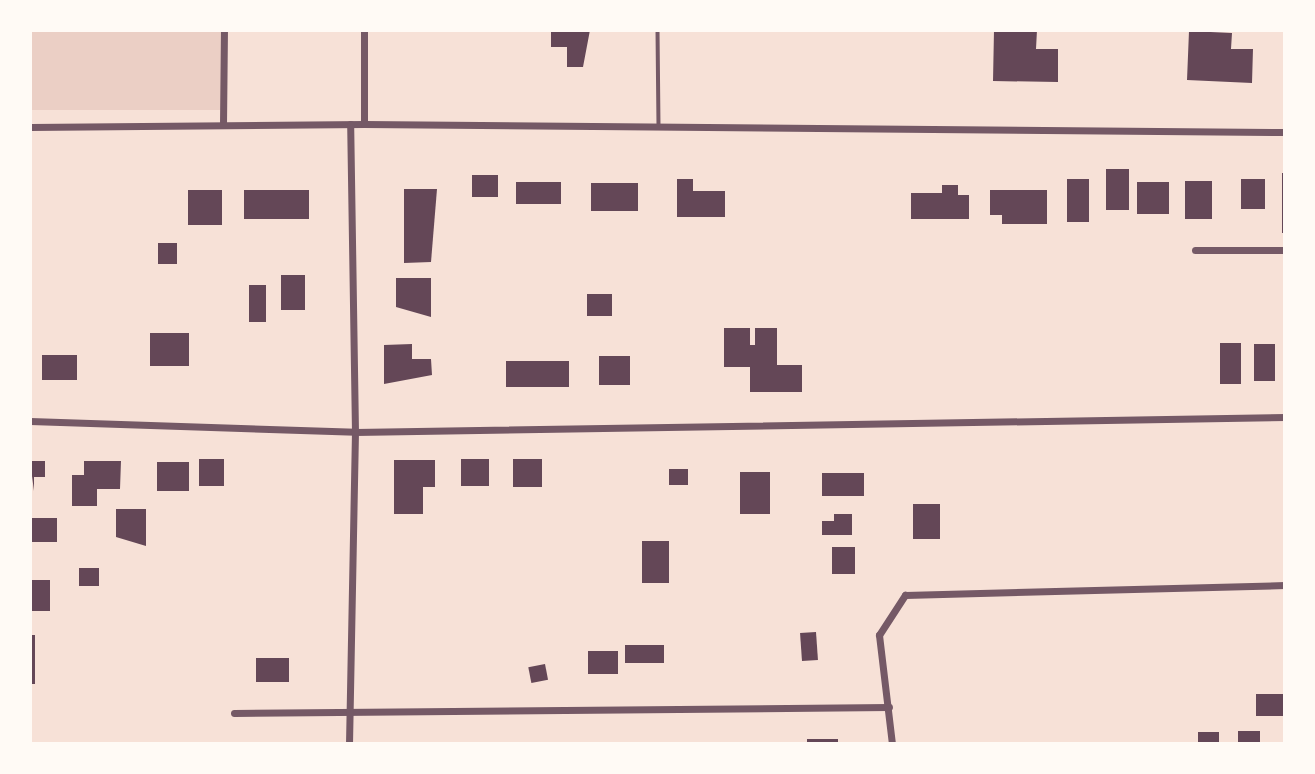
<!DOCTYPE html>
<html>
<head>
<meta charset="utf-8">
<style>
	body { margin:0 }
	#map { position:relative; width:1315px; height:774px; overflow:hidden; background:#f7e1d7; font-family:Signika,sans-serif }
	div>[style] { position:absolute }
	.green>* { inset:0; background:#ebcfc5; transform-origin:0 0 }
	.building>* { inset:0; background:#644757; transform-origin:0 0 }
	.service>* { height:3.5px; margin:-1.75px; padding:0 1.75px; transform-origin:1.75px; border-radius:1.75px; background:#755966 }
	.minor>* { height:7px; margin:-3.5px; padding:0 3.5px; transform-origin:3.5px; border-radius:3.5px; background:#755966 }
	span { translate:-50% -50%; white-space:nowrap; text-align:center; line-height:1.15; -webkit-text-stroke:7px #fffaf5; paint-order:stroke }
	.frame { position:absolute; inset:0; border:32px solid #fffaf5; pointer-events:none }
</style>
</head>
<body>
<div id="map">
	<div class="green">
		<div style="left:30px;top:30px;width:193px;height:80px"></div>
	</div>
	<div class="building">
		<div style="clip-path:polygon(551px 30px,590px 30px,583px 67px,567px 67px,567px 47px,551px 47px)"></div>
		<div style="clip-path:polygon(994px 30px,1037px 30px,1036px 49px,1058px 49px,1058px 82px,993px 81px)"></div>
		<div style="clip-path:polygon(1189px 31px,1232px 33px,1231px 49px,1253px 49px,1252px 83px,1187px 80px)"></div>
		<div style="left:1106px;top:169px;width:23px;height:41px"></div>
		<div style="left:1282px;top:173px;width:3px;height:60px"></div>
		<div style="left:472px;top:175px;width:26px;height:22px"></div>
		<div style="clip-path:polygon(677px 179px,693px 179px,693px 191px,725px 191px,725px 217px,677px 217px)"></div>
		<div style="left:1067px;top:179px;width:22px;height:43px"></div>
		<div style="left:1241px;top:179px;width:24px;height:30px"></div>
		<div style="left:1185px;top:181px;width:27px;height:38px"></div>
		<div style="left:516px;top:182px;width:45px;height:22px"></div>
		<div style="left:1137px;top:182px;width:32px;height:32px"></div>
		<div style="left:591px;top:183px;width:47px;height:28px"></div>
		<div style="clip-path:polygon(942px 185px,958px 185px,958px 195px,969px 195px,969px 219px,911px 219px,911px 193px,942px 193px)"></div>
		<div style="clip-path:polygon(404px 189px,437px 189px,431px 262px,404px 263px)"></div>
		<div style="left:188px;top:190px;width:34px;height:35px"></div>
		<div style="left:244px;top:190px;width:65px;height:29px"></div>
		<div style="clip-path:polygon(990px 190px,1047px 190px,1047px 224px,1002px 224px,1002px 215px,990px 215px)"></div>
		<div style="left:158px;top:243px;width:19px;height:21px"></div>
		<div style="left:281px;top:275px;width:24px;height:35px"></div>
		<div style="clip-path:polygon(396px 278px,431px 278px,431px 317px,396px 307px)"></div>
		<div style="left:249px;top:285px;width:17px;height:37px"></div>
		<div style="left:587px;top:294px;width:25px;height:22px"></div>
		<div style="clip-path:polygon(724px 328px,750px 328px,750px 345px,755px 345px,755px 328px,777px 328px,777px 365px,802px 365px,802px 392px,750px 392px,750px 367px,724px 367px)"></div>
		<div style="left:150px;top:333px;width:39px;height:33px"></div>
		<div style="left:1220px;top:343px;width:21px;height:41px"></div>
		<div style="clip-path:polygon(412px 344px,412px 359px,431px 359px,432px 375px,384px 384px,384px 345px)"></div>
		<div style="left:1254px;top:344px;width:21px;height:37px"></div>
		<div style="left:42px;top:355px;width:35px;height:25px"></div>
		<div style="left:599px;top:356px;width:31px;height:29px"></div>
		<div style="left:506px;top:361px;width:63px;height:26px"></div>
		<div style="left:199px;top:459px;width:25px;height:27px"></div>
		<div style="left:461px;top:459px;width:28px;height:27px"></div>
		<div style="left:513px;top:459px;width:29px;height:28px"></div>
		<div style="clip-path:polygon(394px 460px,435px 460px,435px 487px,423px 487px,423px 514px,394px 514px)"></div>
		<div style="clip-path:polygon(30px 461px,45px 461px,45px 477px,34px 477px,34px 491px)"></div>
		<div style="clip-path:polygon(84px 461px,121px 461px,120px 489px,97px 489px,97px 506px,72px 506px,72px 475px,84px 475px)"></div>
		<div style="left:157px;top:462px;width:32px;height:29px"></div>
		<div style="left:669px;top:469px;width:19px;height:16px"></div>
		<div style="left:740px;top:472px;width:30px;height:42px"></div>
		<div style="left:822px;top:473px;width:42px;height:23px"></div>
		<div style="left:913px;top:504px;width:27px;height:35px"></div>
		<div style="clip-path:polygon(116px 509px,146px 509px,146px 546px,116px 537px)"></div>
		<div style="clip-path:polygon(834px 514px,852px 514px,852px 535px,822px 535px,822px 521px,834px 521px)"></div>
		<div style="left:30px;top:518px;width:27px;height:24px"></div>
		<div style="left:642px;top:541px;width:27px;height:42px"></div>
		<div style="left:832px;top:547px;width:23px;height:27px"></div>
		<div style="left:79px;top:568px;width:20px;height:18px"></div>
		<div style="left:30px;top:580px;width:20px;height:31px"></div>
		<div style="left:816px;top:632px;width:28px;height:16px;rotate:86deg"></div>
		<div style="left:30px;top:635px;width:5px;height:49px"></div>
		<div style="left:625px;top:645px;width:39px;height:18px"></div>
		<div style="left:588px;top:651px;width:30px;height:23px"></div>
		<div style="left:256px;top:658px;width:33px;height:24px"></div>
		<div style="left:545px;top:664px;width:16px;height:17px;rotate:79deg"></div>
		<div style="left:1256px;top:694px;width:29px;height:22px"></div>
		<div style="left:1238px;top:731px;width:22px;height:13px"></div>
		<div style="left:1198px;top:732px;width:21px;height:12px"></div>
		<div style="left:807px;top:739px;width:31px;height:5px"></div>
	</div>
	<div class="service">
		<div style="left:658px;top:30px;width:96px;rotate:89.4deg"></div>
	</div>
	<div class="minor">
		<div style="left:223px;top:124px;width:94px;rotate:-89.4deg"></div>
		<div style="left:364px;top:124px;width:94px;rotate:-90deg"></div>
		<div style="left:30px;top:127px;width:334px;rotate:-0.5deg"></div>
		<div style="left:364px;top:124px;width:921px;rotate:0.5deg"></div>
		<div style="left:1195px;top:250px;width:90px"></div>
		<div style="left:30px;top:421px;width:325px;rotate:1.9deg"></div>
		<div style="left:355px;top:432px;width:930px;rotate:-0.92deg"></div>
		<div style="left:234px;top:713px;width:655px;rotate:-0.52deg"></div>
		<div style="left:349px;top:744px;width:312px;rotate:-88.9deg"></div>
		<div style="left:355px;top:432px;width:308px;rotate:-90.9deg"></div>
		<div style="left:892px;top:744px;width:110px;rotate:-96.8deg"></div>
		<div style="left:879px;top:635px;width:48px;rotate:-57deg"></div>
		<div style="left:905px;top:595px;width:380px;rotate:-1.5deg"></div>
	</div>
	<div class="frame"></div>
</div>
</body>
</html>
